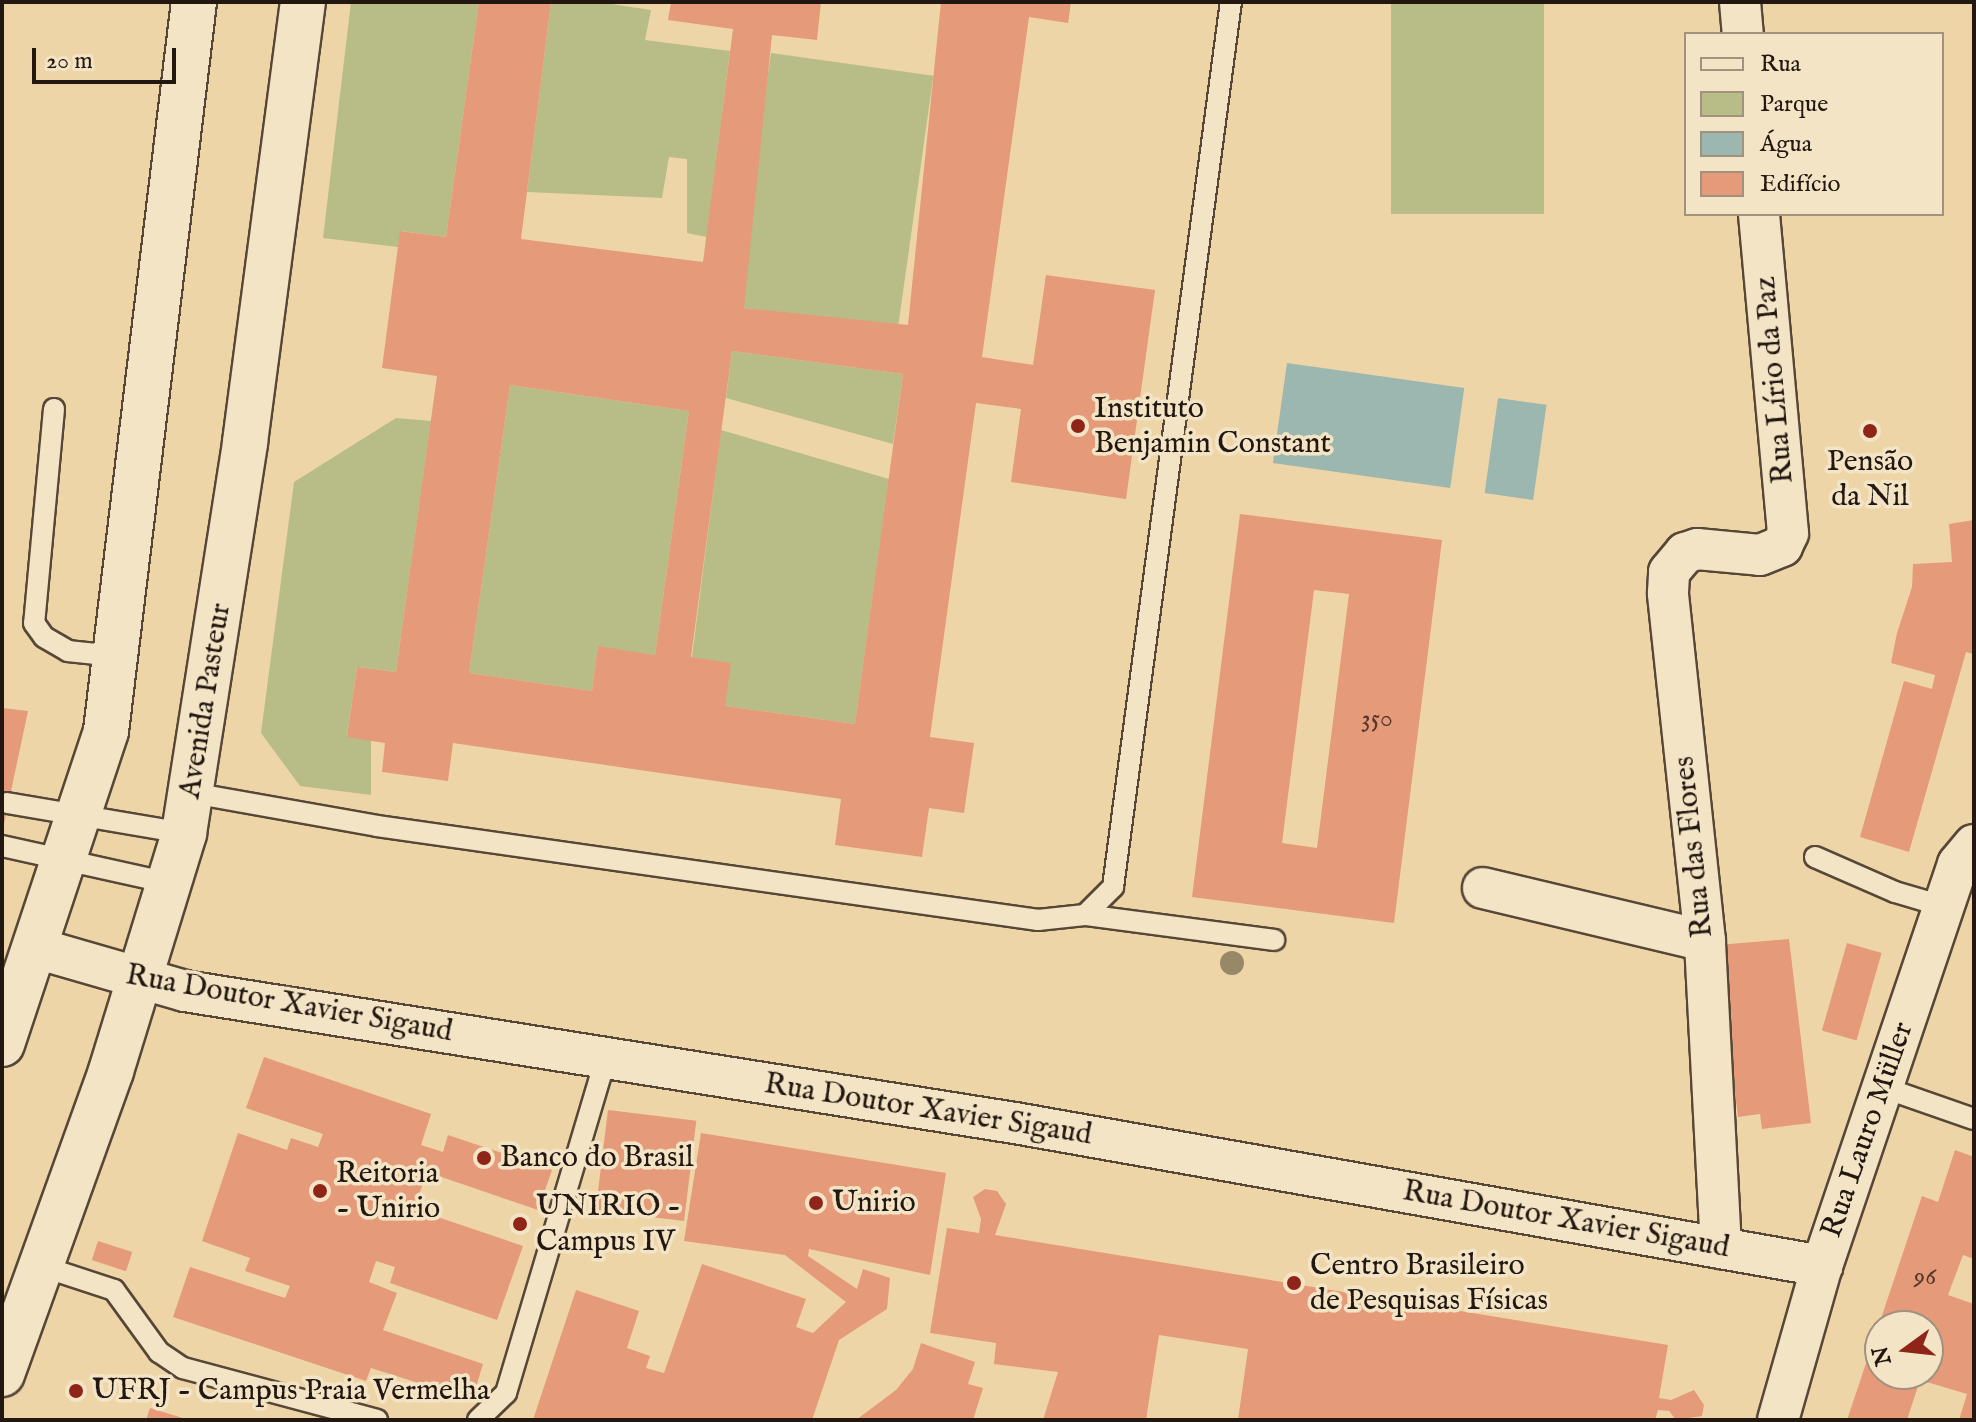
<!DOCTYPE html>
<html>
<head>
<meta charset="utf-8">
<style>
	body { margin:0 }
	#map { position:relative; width:1976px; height:1422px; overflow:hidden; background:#edd5a7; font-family:"IM FELL English",serif }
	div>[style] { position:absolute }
	.green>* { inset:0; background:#b8bd87; transform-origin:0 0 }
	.water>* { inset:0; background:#9bb7af; transform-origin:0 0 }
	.building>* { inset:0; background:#e59a79; transform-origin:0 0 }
	.roads { filter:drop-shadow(2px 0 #564736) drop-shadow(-2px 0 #564736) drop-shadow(0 2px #564736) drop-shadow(0 -2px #564736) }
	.service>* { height:20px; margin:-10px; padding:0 10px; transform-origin:10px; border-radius:10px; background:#f3e4c6 }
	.minor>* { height:40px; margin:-20px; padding:0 20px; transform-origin:20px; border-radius:20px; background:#f3e4c6 }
	.tertiary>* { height:44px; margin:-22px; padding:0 22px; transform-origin:22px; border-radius:22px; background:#f3e4c6 }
	.trees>* { width:24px; height:24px; margin:-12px; border-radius:50%; background:#978968 }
	.dots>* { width:22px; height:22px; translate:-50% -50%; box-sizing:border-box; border:4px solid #f3e4c6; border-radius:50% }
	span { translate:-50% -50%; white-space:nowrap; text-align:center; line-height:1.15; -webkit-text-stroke:7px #f3e4c6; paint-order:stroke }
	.number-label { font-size:26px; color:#54382b }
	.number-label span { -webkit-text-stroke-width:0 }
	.street-label { font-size:30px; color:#231811 }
	.poi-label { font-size:30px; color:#231811 }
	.left { translate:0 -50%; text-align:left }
	.frame { position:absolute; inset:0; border:4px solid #231811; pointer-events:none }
	.legend { position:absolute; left:1684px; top:32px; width:260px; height:184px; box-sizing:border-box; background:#f3e4c6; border:2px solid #a0927e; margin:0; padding:10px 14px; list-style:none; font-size:24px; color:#231811 }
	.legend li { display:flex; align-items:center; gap:16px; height:40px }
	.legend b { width:40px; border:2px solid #a0927e }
	.north { position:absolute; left:1864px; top:1310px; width:80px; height:80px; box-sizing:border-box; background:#f3e4c6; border:2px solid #a0927e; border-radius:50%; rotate:255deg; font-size:22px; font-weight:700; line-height:32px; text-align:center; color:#231811 }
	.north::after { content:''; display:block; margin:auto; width:28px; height:36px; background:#8f2418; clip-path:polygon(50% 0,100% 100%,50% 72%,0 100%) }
	.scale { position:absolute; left:32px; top:48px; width:144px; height:36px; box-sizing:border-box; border:4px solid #231811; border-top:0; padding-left:10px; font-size:24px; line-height:28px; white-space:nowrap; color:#231811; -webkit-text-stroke:6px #f3e4c6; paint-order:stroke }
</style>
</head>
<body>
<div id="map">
	<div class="green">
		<div style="clip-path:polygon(351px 2px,479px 2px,446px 237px,401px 231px,398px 247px,323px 238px)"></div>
		<div style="clip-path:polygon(551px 2px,599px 2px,651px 10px,645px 40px,730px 51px,707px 237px,687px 233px,687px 159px,669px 157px,662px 198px,527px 192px)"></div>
		<div style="left:1391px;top:2px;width:153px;height:212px"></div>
		<div style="left:771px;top:53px;width:164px;height:256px;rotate:8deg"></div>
		<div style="clip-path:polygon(732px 351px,903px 374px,893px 444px,726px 398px)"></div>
		<div style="clip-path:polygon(510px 385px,689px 411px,655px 655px,598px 647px,592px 691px,469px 673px)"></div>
		<div style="clip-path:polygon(396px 418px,431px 421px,396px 672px,357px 667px,347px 736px,371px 740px,371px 795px,300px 786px,261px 733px,294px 482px)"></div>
		<div style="clip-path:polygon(721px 430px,889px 479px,855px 724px,725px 706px,692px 657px)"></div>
	</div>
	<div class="water">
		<div style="left:1287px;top:363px;width:179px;height:101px;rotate:8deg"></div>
		<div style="left:1498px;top:398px;width:49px;height:96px;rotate:8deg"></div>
	</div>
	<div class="building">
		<div style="clip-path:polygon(evenodd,479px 2px,551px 2px,521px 239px,703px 262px,733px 29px,668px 20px,671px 2px,821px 2px,817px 40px,772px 35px,744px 308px,908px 325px,941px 2px,1071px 2px,1068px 23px,1029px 17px,982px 357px,1033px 365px,1046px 275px,1155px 290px,1126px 499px,1011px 482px,1021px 409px,976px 403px,930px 737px,974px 743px,964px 813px,929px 808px,922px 857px,835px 845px,841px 799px,453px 743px,448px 781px,382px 772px,385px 743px,347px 737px,357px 667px,396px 672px,437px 376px,382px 368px,400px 231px,446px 237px,479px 2px,732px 351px,903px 374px,855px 724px,725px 706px,731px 663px,691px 657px,732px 351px,479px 2px,510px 385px,689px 411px,655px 655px,598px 646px,592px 691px,469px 673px,510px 385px)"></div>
		<div style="clip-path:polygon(evenodd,1240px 514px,1442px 540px,1394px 923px,1192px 897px,1240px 514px,1314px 590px,1349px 594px,1317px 848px,1282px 843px,1314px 590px)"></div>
		<div style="clip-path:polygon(1974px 520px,1974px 654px,1966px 652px,1909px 852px,1860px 837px,1904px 681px,1932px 689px,1935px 675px,1891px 663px,1897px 633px,1912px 587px,1913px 564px,1952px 562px,1949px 524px)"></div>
		<div style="clip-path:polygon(2px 708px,28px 711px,4px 824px,2px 823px)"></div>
		<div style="clip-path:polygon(1789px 939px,1811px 1123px,1762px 1129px,1760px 1114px,1738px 1117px,1718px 945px)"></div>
		<div style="left:1847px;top:943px;width:36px;height:91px;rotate:16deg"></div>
		<div style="clip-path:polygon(264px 1057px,431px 1114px,421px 1145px,443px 1152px,448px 1135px,552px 1170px,538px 1210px,427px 1172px,414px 1209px,523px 1246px,497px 1320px,390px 1283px,395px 1267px,376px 1261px,369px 1282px,397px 1293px,383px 1330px,483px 1364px,472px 1400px,371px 1368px,366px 1381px,173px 1317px,190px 1267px,285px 1298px,290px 1286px,245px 1271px,250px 1258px,202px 1241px,238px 1133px,287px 1150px,291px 1138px,318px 1147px,323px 1134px,246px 1108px)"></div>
		<div style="left:608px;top:1110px;width:89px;height:101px;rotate:7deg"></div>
		<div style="clip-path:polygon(701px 1133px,946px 1173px,930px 1275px,809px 1249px,808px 1256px,857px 1289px,863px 1269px,890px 1278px,887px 1309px,839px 1340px,812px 1420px,533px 1420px,576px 1290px,639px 1311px,627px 1348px,650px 1356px,646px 1368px,664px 1373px,702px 1264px,806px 1299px,796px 1327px,813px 1333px,846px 1302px,785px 1255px,684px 1241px)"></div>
		<div style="clip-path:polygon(evenodd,1955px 1150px,1974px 1157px,1974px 1259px,1963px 1255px,1948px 1295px,1974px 1304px,1974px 1420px,1959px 1420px,1967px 1394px,1920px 1380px,1907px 1420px,1847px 1420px,1922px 1196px,1938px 1202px,1955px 1150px,1880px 1326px,1928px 1326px,1928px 1374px,1880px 1374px,1880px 1326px)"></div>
		<div style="clip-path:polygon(985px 1189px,997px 1191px,1006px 1204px,995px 1235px,1668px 1345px,1659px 1398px,1671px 1400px,1694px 1390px,1704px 1405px,1702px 1416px,1676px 1420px,1669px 1411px,1658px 1410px,1655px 1420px,1238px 1420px,1248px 1349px,1159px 1335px,1146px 1420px,1043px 1420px,1058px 1372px,994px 1364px,996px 1343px,930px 1333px,947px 1228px,979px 1233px,981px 1219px,973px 1197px)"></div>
		<div style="left:98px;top:1241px;width:36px;height:20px;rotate:18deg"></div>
		<div style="clip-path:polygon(921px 1343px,975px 1362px,968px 1384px,983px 1388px,973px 1420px,856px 1420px,896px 1390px,913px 1369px)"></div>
		<div style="clip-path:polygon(150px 1408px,186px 1419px,186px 1420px,146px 1420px)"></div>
	</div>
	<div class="roads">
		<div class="service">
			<div style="left:54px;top:409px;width:215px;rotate:95.3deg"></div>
			<div style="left:34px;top:623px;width:17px;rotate:54deg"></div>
			<div style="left:44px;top:637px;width:28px;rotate:30deg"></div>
			<div style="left:68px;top:651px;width:47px;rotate:6.1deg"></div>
			<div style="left:192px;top:793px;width:188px;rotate:10.1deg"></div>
			<div style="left:377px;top:826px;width:668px;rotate:8.09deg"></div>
			<div style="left:1038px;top:920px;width:47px;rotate:-6.1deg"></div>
			<div style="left:1085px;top:915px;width:40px;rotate:-45deg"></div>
			<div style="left:1113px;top:887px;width:893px;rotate:-82.41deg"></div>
			<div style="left:7px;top:803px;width:180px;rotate:9.6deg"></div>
			<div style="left:2px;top:846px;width:171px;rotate:12.5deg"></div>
			<div style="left:1815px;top:857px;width:87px;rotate:23.6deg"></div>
			<div style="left:1895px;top:892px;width:50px;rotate:16.3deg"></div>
			<div style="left:1085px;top:915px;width:191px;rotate:7.5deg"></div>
			<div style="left:1882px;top:1087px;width:97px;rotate:19.2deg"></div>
			<div style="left:41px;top:1266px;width:77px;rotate:18.2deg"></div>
			<div style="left:114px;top:1290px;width:77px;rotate:54deg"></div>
			<div style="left:159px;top:1352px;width:29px;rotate:34deg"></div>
			<div style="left:183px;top:1368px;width:201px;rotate:15deg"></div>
			<div style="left:478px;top:1420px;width:39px;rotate:-44deg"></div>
			<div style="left:506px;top:1393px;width:350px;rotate:-73.4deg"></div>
		</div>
		<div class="minor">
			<div style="left:1740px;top:2px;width:32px;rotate:85deg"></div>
			<div style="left:1483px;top:888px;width:228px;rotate:13.4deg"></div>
			<div style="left:36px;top:948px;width:155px;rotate:16.1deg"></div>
			<div style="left:185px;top:991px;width:840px;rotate:9.04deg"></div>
			<div style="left:1015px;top:1123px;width:820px;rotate:10.05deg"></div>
			<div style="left:1721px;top:1248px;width:307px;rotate:-93deg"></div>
			<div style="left:1705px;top:941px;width:350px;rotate:-96.1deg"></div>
			<div style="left:1668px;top:593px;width:21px;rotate:-87deg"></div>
			<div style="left:1669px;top:572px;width:25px;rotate:-50deg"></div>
			<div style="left:1685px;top:553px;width:13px;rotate:-18deg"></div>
			<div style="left:1697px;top:549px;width:63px;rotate:5.4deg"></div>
			<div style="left:1760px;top:555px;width:24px;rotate:-22deg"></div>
			<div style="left:1782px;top:546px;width:14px;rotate:-65deg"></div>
			<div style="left:1788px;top:533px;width:320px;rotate:-95.2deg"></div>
			<div style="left:1778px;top:1420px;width:160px;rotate:-74.1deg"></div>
			<div style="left:1822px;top:1266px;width:424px;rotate:-71.3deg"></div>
			<div style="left:1958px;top:864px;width:25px;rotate:-50deg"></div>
		</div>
		<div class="tertiary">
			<div style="left:2px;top:1044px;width:330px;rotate:-71.6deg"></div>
			<div style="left:106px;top:731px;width:734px;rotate:-83.12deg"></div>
			<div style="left:2px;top:1374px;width:322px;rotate:-70.2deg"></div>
			<div style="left:111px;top:1071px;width:249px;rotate:-72.9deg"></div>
			<div style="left:184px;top:833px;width:396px;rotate:-81.1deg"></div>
			<div style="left:245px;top:442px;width:444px;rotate:-82.5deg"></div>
		</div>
	</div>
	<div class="trees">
		<div style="left:1232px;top:963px"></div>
	</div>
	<div class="dots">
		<div style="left:1078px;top:426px;background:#8f2418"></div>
		<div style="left:1870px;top:431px;background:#8f2418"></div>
		<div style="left:484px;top:1158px;background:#8f2418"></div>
		<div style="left:320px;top:1191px;background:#8f2418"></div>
		<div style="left:816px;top:1203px;background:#8f2418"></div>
		<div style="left:520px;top:1224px;background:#8f2418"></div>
		<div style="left:1294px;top:1283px;background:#8f2418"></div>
		<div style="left:76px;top:1391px;background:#8f2418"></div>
	</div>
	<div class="number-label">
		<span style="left:1377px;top:719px">350</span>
		<span style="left:1925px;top:1277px">96</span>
	</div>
	<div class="street-label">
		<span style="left:1775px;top:380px;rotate:-95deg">Rua Lírio da Paz</span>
		<span style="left:206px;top:701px;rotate:-81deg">Avenida Pasteur</span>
		<span style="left:1694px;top:847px;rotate:-96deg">Rua das Flores</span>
		<span style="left:289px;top:1004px;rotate:10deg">Rua Doutor Xavier Sigaud</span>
		<span style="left:928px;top:1110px;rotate:9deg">Rua Doutor Xavier Sigaud</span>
		<span style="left:1868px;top:1130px;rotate:-71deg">Rua Lauro Müller</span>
		<span style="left:1566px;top:1220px;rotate:10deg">Rua Doutor Xavier Sigaud</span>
	</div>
	<div class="poi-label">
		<span class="left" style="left:1094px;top:426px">Instituto<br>Benjamin Constant</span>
		<span style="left:1870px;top:479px">Pensão<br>da Nil</span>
		<span class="left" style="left:500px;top:1158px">Banco do Brasil</span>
		<span class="left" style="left:336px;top:1191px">Reitoria<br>- Unirio</span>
		<span class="left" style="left:832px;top:1203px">Unirio</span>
		<span class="left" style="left:536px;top:1224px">UNIRIO -<br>Campus IV</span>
		<span class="left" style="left:1310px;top:1283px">Centro Brasileiro<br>de Pesquisas Físicas</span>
		<span class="left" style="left:92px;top:1391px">UFRJ - Campus Praia Vermelha</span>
	</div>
	<div class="frame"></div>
	<ul class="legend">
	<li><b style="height:10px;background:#f3e4c6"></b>Rua</li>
	<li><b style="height:22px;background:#b8bd87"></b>Parque</li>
	<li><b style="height:22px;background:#9bb7af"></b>Água</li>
	<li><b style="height:22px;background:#e59a79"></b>Edifício</li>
	</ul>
	<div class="north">N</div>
	<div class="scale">20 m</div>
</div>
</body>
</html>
